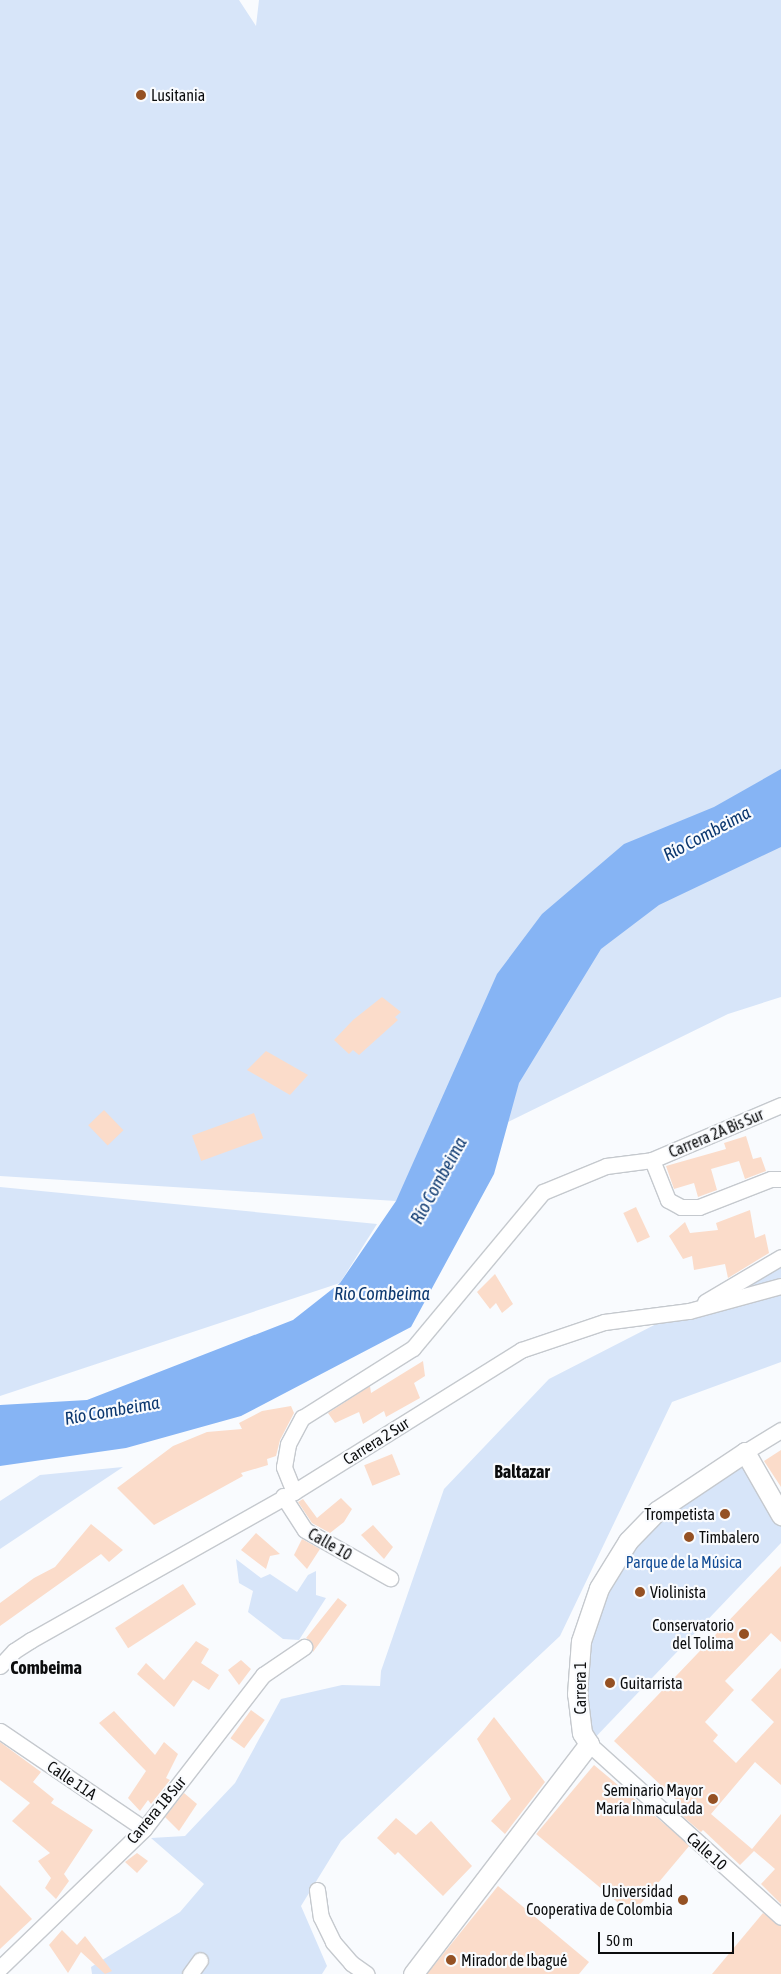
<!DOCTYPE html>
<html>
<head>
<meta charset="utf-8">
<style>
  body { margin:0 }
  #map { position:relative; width:781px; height:1974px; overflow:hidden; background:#f9fbfe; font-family:"Asap Condensed",sans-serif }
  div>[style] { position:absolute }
  .green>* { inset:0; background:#d7e5f9 }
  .water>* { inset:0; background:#86b4f4 }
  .building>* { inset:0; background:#fbdcca; transform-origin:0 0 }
  .roads { filter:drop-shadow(1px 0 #c5c9ce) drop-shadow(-1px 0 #c5c9ce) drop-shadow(0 1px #c5c9ce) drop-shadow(0 -1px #c5c9ce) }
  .minor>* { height:15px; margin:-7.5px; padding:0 7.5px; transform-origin:7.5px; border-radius:7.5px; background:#fff }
  .tertiary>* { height:19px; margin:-9.5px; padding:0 9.5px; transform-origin:9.5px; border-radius:9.5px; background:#fff }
  .dots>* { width:14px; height:14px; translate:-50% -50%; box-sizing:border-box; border:2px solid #f9fbfe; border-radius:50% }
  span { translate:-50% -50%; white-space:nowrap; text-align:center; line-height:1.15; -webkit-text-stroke:4.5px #f9fbfe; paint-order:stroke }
  .poi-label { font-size:16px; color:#0c0d0e }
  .left { translate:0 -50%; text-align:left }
  .right { translate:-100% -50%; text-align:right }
  .street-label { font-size:16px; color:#0c0d0e }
  .park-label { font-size:16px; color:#114c96 }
  .water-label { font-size:18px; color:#0b376f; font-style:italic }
  .neighbourhood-label { font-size:18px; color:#0c0d0e; font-weight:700 }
  .scale { position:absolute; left:598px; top:1932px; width:136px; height:22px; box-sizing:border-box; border:2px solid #0c0d0e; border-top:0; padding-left:6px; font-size:15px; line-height:18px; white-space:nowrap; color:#0c0d0e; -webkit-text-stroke:4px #f9fbfe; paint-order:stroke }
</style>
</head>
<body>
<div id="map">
  <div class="green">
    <div style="clip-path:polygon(0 0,239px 0,256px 26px,259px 0,781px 0,781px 997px,728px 1014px,508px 1122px,396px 1201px,0 1176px)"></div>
    <div style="clip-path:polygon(0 1187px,377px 1224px,340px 1283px,0 1396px)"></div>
    <div style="clip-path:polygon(781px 1260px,781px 1362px,672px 1402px,560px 1636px,341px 1841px,301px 1906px,327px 1966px,322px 1974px,92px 1974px,91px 1967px,180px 1912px,204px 1884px,151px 1838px,185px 1836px,235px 1783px,281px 1699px,342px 1685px,380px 1686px,381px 1671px,444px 1489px,549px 1379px)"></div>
    <div style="clip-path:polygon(745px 1452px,781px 1515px,781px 1543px,589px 1744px,581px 1641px,628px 1541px)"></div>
    <div style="clip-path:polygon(123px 1467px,0 1549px,0 1501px,40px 1475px)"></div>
    <div style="clip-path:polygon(236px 1559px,261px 1578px,270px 1574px,297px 1592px,308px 1575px,316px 1571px,316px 1595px,326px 1598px,299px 1640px,283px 1639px,248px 1612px,253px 1591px,239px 1583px)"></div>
  </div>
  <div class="water">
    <div style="clip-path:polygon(781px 769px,781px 847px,659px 905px,601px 949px,519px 1083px,494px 1174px,411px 1327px,241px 1416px,126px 1448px,0 1466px,0 1405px,87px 1400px,293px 1320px,340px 1283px,396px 1201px,497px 974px,542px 914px,624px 844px,714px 807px)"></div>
  </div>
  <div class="building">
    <div style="clip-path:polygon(382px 997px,401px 1012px,395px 1017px,398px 1020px,359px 1055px,353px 1050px,349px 1054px,334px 1040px,353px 1020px)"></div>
    <div style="clip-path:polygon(266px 1051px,308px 1075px,290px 1095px,247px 1070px)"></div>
    <div style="left:104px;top:1110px;width:28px;height:22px;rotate:46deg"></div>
    <div style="left:254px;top:1113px;width:27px;height:66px;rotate:70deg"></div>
    <div style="clip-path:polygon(746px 1136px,753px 1159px,761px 1157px,766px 1171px,745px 1179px,739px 1161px,711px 1169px,717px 1190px,698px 1197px,694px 1183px,674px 1189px,666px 1166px,726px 1149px,724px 1143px)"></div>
    <div style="left:636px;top:1207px;width:33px;height:14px;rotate:65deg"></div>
    <div style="clip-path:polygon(750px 1210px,755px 1238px,765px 1234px,769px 1253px,728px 1278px,725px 1264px,694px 1270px,692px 1256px,683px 1259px,669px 1236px,685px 1222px,690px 1233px,718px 1230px,716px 1223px)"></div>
    <div style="clip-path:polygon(495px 1274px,513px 1304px,502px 1313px,496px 1303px,490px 1309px,477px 1292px)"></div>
    <div style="clip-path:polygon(423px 1361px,425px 1376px,414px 1383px,420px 1398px,386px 1417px,384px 1411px,363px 1424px,359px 1412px,335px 1423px,328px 1413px,370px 1386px,371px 1393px)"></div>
    <div style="clip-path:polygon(291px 1406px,294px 1413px,280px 1440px,276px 1456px,267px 1459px,268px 1465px,241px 1473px,243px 1476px,154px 1525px,117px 1488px,173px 1446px,207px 1432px,242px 1429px,239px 1423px,262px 1411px)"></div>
    <div style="clip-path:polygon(781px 1450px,781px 1487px,764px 1461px)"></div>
    <div style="left:392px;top:1454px;width:22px;height:30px;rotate:68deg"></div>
    <div style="clip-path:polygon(341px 1498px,352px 1509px,344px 1522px,330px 1533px,312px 1523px,298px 1502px,303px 1499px,317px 1518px)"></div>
    <div style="clip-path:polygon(91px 1524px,123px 1550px,109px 1562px,101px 1554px,0 1626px,0 1603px,34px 1578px,55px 1567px)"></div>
    <div style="clip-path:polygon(373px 1525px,393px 1547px,384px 1559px,361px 1535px)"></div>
    <div style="clip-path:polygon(256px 1533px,280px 1554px,270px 1556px,266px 1569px,241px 1550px)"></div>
    <div style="clip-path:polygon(302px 1539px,320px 1549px,307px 1569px,294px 1555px)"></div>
    <div style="clip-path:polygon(781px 1566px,781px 1642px,771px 1633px,725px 1681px,734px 1690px,705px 1722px,718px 1735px,713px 1741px,736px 1763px,774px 1722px,751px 1700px,781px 1668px,781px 1785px,755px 1762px,711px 1814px,752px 1849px,781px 1814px,781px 1904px,761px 1884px,775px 1869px,754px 1851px,740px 1865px,703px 1830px,701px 1832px,680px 1814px,685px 1808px,614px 1741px)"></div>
    <div style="left:183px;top:1584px;width:24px;height:81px;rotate:57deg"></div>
    <div style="clip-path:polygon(338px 1598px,347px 1605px,313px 1652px,312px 1642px,306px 1638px)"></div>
    <div style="clip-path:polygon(196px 1641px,209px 1649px,201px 1663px,219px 1675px,209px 1690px,193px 1680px,174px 1707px,137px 1674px,146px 1663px,164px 1680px)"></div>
    <div style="clip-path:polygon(241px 1660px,251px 1669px,239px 1685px,228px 1670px)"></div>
    <div style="left:251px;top:1710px;width:17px;height:35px;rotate:36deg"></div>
    <div style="clip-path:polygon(114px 1711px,155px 1755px,164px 1742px,178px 1754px,166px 1778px,170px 1780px,151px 1804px,148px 1800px,140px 1811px,128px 1798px,146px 1771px,99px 1723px)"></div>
    <div style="clip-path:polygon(494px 1717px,545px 1782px,505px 1834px,491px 1821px,511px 1799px,477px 1739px)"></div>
    <div style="clip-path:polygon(0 1742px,41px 1772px,33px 1782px,54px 1799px,51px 1803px,93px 1830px,64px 1874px,69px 1881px,56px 1899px,45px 1888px,51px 1878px,38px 1861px,50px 1853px,12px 1821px,30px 1803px,0 1780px)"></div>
    <div style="left:594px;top:1765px;width:125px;height:90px;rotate:40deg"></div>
    <div style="clip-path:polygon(184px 1793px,197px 1804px,179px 1831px,165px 1817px)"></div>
    <div style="clip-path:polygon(396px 1818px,416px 1835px,431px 1821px,472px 1866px,443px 1896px,398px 1852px,395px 1855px,377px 1838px)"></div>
    <div style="clip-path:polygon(137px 1853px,148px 1861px,137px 1873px,125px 1862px)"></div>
    <div style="clip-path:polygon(0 1885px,32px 1919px,0 1949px)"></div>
    <div style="clip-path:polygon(498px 1886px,589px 1962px,579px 1974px,427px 1974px)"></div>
    <div style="clip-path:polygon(763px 1913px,781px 1926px,781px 1974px,712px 1974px)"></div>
    <div style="clip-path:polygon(62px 1930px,77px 1945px,85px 1936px,112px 1971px,105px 1974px,81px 1952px,68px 1973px,49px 1945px)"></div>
  </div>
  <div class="roads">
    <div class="minor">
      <div style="left:652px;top:1160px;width:43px;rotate:68.2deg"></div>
      <div style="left:668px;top:1200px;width:15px;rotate:28deg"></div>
      <div style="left:681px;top:1207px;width:18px"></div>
      <div style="left:699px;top:1207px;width:77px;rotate:-21.3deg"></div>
      <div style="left:771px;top:1179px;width:10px"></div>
      <div style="left:705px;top:1302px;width:88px;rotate:-30.6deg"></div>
      <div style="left:745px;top:1452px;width:42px;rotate:-31.4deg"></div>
      <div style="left:294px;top:1492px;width:27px;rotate:-112deg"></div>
      <div style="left:284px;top:1467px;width:23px;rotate:-80deg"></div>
      <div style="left:288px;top:1444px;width:30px;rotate:-62deg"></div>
      <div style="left:302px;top:1418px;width:131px;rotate:-32.2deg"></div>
      <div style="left:413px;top:1348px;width:203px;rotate:-50.2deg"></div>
      <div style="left:543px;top:1192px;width:68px;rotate:-22.4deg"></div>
      <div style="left:606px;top:1166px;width:46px;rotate:-7.4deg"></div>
      <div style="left:652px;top:1160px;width:140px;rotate:-23.1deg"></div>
      <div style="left:283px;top:1496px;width:40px;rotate:57.1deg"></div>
      <div style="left:305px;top:1530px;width:98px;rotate:29.5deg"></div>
      <div style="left:0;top:1666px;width:21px;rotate:-47deg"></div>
      <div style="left:14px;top:1651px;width:20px;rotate:-33deg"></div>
      <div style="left:31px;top:1640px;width:302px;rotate:-29.4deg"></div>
      <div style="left:294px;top:1492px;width:268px;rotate:-32deg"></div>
      <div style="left:521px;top:1350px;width:88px;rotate:-18.6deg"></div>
      <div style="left:604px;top:1322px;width:86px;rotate:-7.4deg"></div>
      <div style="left:689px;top:1311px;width:95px;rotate:-15.2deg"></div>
      <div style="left:0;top:1731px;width:174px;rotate:34.2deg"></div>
      <div style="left:589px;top:1744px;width:258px;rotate:42deg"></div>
      <div style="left:317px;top:1890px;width:27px;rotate:82deg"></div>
      <div style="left:321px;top:1917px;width:28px;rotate:64deg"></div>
      <div style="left:333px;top:1942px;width:28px;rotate:49deg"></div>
      <div style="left:351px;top:1963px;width:19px;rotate:35deg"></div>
      <div style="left:0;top:1968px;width:200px;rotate:-44deg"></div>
      <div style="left:144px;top:1829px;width:195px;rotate:-52.3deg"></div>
      <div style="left:263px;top:1675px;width:50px;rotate:-34.3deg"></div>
      <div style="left:190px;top:1974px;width:17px;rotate:-54deg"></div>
    </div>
    <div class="tertiary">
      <div style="left:413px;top:1974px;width:290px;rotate:-52.6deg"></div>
      <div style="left:589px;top:1744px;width:13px;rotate:-122deg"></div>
      <div style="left:582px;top:1733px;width:39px;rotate:-97deg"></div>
      <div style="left:577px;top:1694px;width:53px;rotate:-85.7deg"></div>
      <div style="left:581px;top:1641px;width:56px;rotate:-71.2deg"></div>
      <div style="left:599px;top:1588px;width:55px;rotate:-58.3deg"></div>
      <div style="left:628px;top:1541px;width:42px;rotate:-46deg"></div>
      <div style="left:657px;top:1511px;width:106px;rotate:-33.8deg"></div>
      <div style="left:745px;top:1452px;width:73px;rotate:60.3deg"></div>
    </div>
  </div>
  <div class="dots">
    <div style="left:141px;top:95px;background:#955123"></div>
    <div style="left:725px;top:1514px;background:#955123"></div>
    <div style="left:689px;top:1537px;background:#955123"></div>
    <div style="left:640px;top:1592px;background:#955123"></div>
    <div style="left:744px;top:1634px;background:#955123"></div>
    <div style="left:610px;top:1683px;background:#955123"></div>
    <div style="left:713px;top:1799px;background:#955123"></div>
    <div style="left:683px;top:1900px;background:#955123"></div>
    <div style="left:451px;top:1960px;background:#955123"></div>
  </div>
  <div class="poi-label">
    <span class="left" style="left:151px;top:95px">Lusitania</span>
    <span class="right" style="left:715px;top:1514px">Trompetista</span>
    <span class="left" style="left:699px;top:1537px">Timbalero</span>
    <span class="left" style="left:650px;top:1592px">Violinista</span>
    <span class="right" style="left:734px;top:1634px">Conservatorio<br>del Tolima</span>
    <span class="left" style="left:620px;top:1683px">Guitarrista</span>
    <span class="right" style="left:703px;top:1799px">Seminario Mayor<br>María Inmaculada</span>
    <span class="right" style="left:673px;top:1900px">Universidad<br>Cooperativa de Colombia</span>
    <span class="left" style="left:461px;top:1960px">Mirador de Ibagué</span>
  </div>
  <div class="street-label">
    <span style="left:716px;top:1133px;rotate:-23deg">Carrera 2A Bis Sur</span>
    <span style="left:376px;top:1441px;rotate:-32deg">Carrera 2 Sur</span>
    <span style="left:330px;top:1544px;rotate:30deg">Calle 10</span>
    <span style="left:580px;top:1688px;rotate:-90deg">Carrera 1</span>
    <span style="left:72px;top:1780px;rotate:34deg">Calle 11A</span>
    <span style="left:156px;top:1810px;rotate:-50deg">Carrera 1B Sur</span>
    <span style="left:707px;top:1851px;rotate:42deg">Calle 10</span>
  </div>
  <div class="park-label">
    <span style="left:684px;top:1562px">Parque de la Música</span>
  </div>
  <div class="water-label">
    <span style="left:707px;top:834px;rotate:-28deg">Río Combeima</span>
    <span style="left:439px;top:1181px;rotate:-61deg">Río Combeima</span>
    <span style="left:382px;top:1294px">Rio Combeima</span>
    <span style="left:112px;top:1411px;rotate:-10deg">Río Combeima</span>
  </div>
  <div class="neighbourhood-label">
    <span style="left:522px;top:1472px">Baltazar</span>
    <span style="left:46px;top:1668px">Combeima</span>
  </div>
  <div class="scale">50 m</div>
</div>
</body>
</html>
